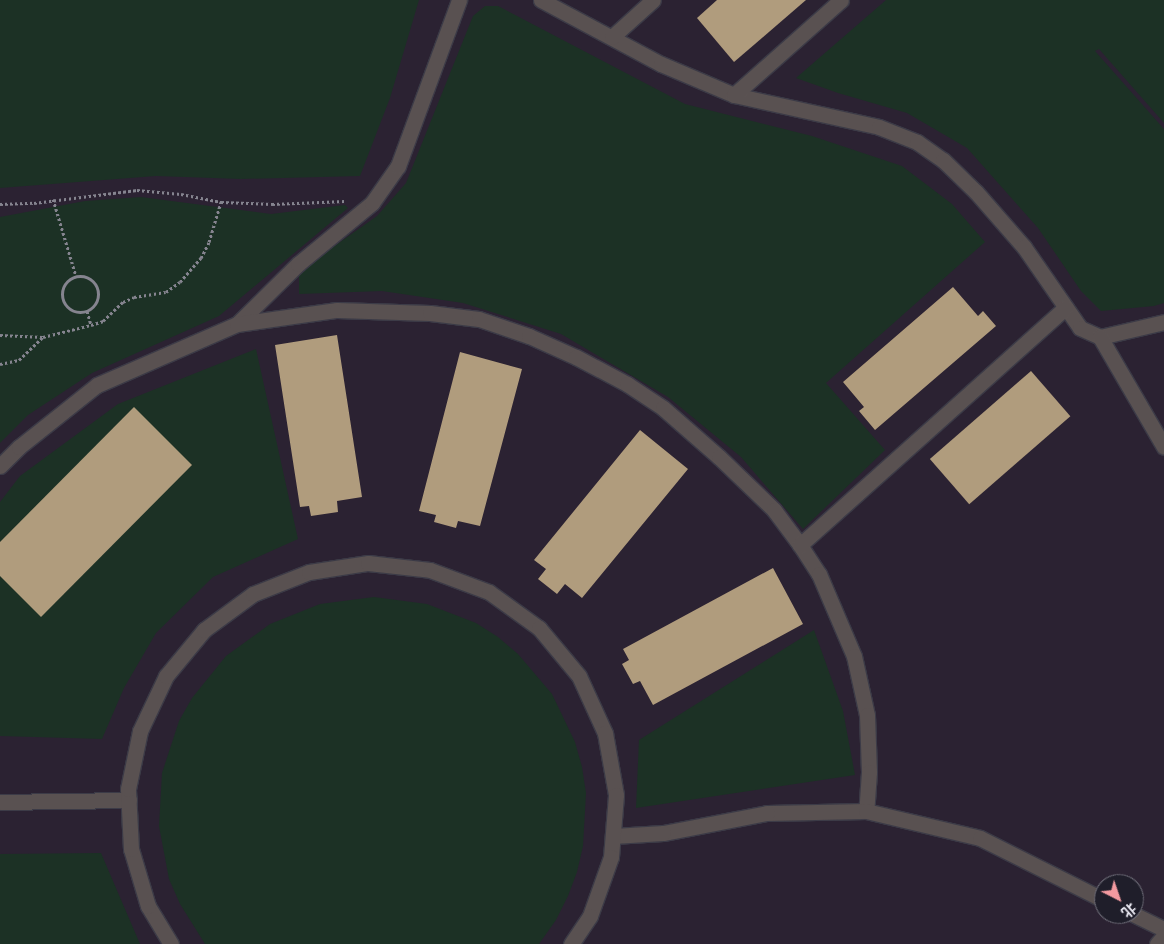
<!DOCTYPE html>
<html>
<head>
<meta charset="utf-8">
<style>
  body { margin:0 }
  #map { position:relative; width:1164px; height:944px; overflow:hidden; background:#1f1e2a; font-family:"Fira Sans","Noto Sans SC",sans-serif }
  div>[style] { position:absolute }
  .education>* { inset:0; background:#2b2232 }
  .green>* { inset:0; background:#1c3125 }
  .building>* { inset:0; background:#b09c7d; transform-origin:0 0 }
  .path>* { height:3px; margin-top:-1.5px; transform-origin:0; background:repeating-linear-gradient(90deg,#85848f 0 2.5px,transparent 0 5px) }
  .path>.ring { margin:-1.5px; padding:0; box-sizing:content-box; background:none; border:3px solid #85848f; border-radius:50% }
  .roads { filter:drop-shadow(1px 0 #3c3b47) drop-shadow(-1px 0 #3c3b47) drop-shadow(0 1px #3c3b47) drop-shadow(0 -1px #3c3b47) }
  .minor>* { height:15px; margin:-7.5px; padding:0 7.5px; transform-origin:7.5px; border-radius:7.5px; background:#595151 }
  span { translate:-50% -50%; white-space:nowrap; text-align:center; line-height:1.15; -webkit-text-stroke:5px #1f1e2a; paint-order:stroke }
  .north { position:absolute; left:1094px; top:874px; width:50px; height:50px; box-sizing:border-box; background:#1f1e2a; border:1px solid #72717c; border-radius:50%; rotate:139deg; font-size:14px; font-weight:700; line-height:20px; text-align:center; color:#eeedf6 }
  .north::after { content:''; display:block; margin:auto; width:18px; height:22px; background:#f49aa0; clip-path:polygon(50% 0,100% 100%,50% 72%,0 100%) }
</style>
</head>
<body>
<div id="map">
  <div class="education">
    <div style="clip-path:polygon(evenodd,0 0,1164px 0,1164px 944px,0 944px,0 0,1104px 884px,1134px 884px,1134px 914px,1104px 914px,1104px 884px)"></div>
  </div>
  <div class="green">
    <div style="clip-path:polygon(0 0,419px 0,390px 98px,360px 176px,241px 179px,156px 176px,0 188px)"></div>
    <div style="clip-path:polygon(886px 0,1164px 0,1164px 123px,1099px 49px,1095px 51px,1164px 129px,1164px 303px,1154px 306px,1101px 311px,1081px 291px,1038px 228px,967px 148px,907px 113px,838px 93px,796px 78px)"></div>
    <div style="clip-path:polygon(485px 6px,498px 6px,685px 104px,812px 136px,902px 166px,952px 204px,985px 242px,826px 383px,885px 450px,803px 529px,741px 457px,668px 397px,561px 334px,463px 303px,382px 291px,299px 294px,299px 271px,377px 216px,406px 183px,473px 16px)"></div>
    <div style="clip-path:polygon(141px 197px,271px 214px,345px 205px,348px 208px,219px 316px,92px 373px,28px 415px,0 443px,0 217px,85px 201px)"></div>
    <div style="clip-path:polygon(256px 349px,298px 539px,213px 577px,156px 633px,124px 688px,102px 739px,0 736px,0 502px,20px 476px,118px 404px)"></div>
    <div style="clip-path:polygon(374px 597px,427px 604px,476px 623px,498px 637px,518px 654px,552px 694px,575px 742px,582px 767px,586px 793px,583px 846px,577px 872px,568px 896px,556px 920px,539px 944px,205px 944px,180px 904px,169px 879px,159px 826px,162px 773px,179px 721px,192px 698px,226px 656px,270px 624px,320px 604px)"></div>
    <div style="clip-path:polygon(814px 630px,843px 711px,855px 775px,636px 808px,639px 740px)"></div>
    <div style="clip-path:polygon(101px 853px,140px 944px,0 944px,0 854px)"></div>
  </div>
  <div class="building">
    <div style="clip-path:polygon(717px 0,806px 0,734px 62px,697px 18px)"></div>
    <div style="clip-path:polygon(953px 287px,978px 316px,983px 311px,996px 326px,875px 430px,859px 411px,864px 407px,843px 382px)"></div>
    <div style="clip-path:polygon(337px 335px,362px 497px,337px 501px,338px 512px,311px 516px,309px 506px,300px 507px,275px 345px)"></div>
    <div style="clip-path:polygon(460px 352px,522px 369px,480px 526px,458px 521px,456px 528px,434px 522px,436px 515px,419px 511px)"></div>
    <div style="left:1031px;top:371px;width:60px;height:134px;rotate:49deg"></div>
    <div style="clip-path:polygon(134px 407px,192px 465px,41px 617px,0 576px,0 542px)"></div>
    <div style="clip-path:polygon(640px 430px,688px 469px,582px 598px,565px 584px,557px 594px,538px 579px,546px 569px,534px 560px)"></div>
    <div style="clip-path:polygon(773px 568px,803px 624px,653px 705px,640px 681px,633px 684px,622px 664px,629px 660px,623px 649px)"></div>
  </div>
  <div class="path">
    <div style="left:53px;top:199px;width:80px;rotate:73.4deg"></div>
    <div style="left:0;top:204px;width:34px;rotate:-2deg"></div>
    <div style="left:34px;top:203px;width:104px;rotate:-7.2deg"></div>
    <div style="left:137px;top:190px;width:44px;rotate:5.2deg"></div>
    <div style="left:181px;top:194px;width:41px;rotate:11.3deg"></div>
    <div style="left:221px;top:202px;width:51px;rotate:2.2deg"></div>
    <div style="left:272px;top:204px;width:73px;rotate:-2.4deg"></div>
    <div class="ring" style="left:62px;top:276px;width:33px;height:33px"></div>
    <div style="left:87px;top:311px;width:15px;rotate:74deg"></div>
    <div style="left:0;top:335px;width:43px;rotate:2.7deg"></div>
    <div style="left:43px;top:337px;width:49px;rotate:-14deg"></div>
    <div style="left:91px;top:325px;width:13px;rotate:-18deg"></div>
    <div style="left:103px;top:321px;width:28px;rotate:-44deg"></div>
    <div style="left:123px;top:302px;width:12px;rotate:-24deg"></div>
    <div style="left:134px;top:297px;width:32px;rotate:-9deg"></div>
    <div style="left:166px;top:292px;width:17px;rotate:-36deg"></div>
    <div style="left:180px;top:282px;width:32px;rotate:-49deg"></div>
    <div style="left:201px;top:258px;width:18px;rotate:-63deg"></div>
    <div style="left:209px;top:242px;width:42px;rotate:-73.3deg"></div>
    <div style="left:0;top:364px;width:19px;rotate:-12deg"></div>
    <div style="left:19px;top:360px;width:33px;rotate:-44deg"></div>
  </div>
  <div class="roads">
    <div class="minor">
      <div style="left:541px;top:0;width:136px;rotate:28.1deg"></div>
      <div style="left:661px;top:64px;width:79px;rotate:23deg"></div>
      <div style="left:734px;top:95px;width:148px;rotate:12.4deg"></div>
      <div style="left:879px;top:127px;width:41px;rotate:21.5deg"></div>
      <div style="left:917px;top:142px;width:32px;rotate:35deg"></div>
      <div style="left:943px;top:160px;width:46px;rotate:44.1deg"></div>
      <div style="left:976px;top:192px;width:73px;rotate:48.9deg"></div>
      <div style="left:1024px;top:247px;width:98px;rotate:55.3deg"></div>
      <div style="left:1080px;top:328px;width:22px;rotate:24deg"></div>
      <div style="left:1100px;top:337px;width:66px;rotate:-13.2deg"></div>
      <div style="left:612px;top:37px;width:55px;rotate:-42.1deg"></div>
      <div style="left:734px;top:95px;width:143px;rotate:-41.6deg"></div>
      <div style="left:237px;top:324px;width:86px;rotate:-44.5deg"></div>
      <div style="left:298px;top:264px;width:96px;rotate:-39.5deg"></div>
      <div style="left:372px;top:203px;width:45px;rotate:-54.9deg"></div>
      <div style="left:398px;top:166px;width:177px;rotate:-69.8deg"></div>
      <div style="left:1100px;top:337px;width:127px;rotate:59.8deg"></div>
      <div style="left:0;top:466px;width:27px;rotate:-45deg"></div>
      <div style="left:19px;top:447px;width:100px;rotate:-38.5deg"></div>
      <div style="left:97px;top:385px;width:153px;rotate:-23.5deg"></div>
      <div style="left:237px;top:324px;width:101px;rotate:-8deg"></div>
      <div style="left:337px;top:310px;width:93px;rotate:1.8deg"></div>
      <div style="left:430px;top:313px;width:49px;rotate:7deg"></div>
      <div style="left:479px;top:319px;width:53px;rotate:18.8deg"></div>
      <div style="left:529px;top:336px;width:51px;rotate:24.1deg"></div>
      <div style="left:576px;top:357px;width:58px;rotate:27.9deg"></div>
      <div style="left:627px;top:384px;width:43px;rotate:33.7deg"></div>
      <div style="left:663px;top:408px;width:74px;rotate:41.2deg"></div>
      <div style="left:719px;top:457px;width:76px;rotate:43.9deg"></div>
      <div style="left:774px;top:510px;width:44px;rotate:53.4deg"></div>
      <div style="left:800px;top:545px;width:35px;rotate:57deg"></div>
      <div style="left:819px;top:574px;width:89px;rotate:66.9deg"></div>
      <div style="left:854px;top:656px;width:60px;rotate:77.6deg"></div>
      <div style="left:867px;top:715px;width:57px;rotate:88deg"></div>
      <div style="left:869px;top:772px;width:39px;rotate:94deg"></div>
      <div style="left:866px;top:811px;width:99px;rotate:178.8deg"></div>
      <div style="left:767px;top:813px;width:106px;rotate:169.1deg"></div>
      <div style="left:663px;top:833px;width:50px;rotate:176.6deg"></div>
      <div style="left:800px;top:545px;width:356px;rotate:-41.8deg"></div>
      <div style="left:0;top:802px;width:129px;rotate:-0.9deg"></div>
      <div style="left:866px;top:811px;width:117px;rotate:13.3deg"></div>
      <div style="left:980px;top:838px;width:139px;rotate:26.6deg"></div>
      <div style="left:1133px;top:914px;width:34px;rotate:26deg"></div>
      <div style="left:171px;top:944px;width:44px;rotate:-121.2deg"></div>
      <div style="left:148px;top:906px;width:59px;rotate:-106.6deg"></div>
      <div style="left:131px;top:849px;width:60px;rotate:-92.9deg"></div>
      <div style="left:128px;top:789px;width:59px;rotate:-78.3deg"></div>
      <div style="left:140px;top:731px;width:61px;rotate:-64.7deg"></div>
      <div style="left:166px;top:676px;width:60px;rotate:-50.4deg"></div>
      <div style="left:204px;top:630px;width:61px;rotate:-36.3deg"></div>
      <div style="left:253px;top:594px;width:60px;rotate:-21.4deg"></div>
      <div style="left:309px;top:572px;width:60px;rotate:-8.7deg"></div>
      <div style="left:368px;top:563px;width:62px;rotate:6.4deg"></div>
      <div style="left:430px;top:570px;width:63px;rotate:20.4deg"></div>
      <div style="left:489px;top:592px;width:62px;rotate:35.8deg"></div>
      <div style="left:539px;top:628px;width:62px;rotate:50.2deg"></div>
      <div style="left:579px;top:676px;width:63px;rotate:65.5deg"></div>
      <div style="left:605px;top:733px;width:63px;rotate:79.9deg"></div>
      <div style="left:616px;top:795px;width:62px;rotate:94.6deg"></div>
      <div style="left:611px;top:857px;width:63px;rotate:109.6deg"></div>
      <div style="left:590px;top:916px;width:34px;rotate:124deg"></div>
      <div style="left:1157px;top:944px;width:11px;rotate:-49deg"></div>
    </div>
  </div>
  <div class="north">北</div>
</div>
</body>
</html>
